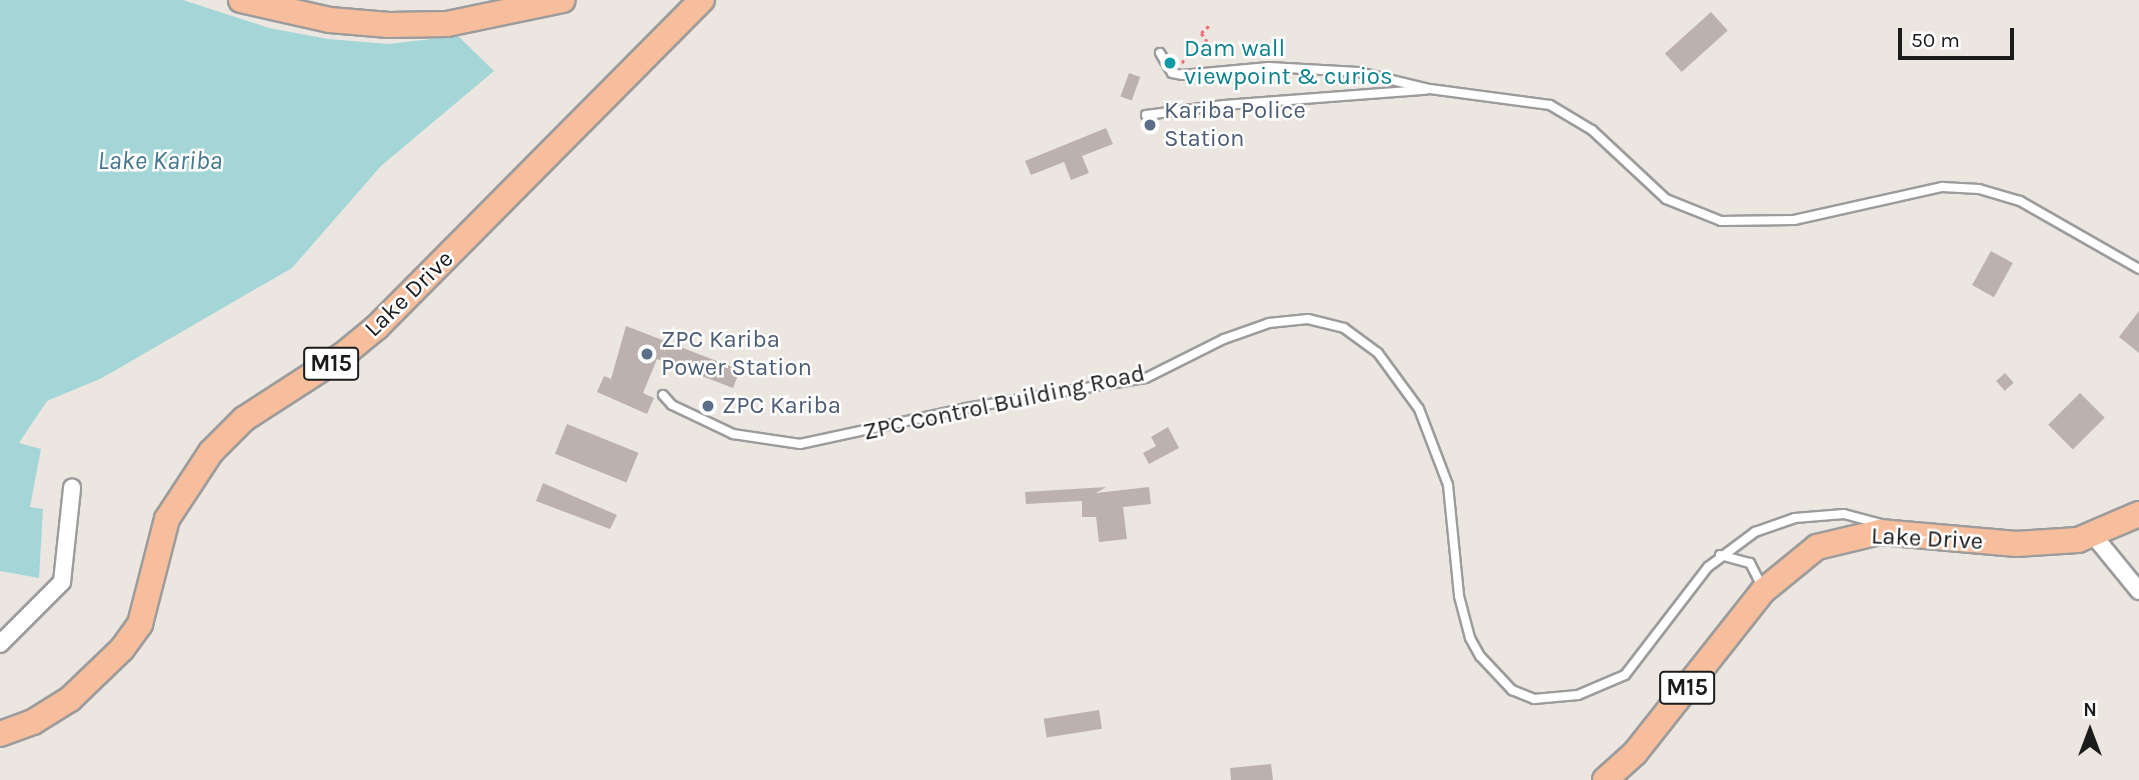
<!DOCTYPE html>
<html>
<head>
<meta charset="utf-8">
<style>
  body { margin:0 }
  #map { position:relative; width:2139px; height:780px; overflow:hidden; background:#ece6e1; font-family:Karla,sans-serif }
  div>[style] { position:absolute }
  .water>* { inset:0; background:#a4d6d8 }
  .building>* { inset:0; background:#bcb1ae; transform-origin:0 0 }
  .path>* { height:2.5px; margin-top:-1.25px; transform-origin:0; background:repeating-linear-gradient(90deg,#f16e7a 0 3.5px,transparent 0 7px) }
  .roads { filter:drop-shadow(2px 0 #9c9c9c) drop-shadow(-2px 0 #9c9c9c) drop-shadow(0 2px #9c9c9c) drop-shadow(0 -2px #9c9c9c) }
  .lane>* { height:8px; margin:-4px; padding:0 4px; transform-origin:4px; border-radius:4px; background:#fff }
  .street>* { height:16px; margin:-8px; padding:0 8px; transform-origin:8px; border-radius:8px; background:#fff }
  .primary>* { height:24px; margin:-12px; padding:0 12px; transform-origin:12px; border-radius:12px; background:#f6be9d }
  .dots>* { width:19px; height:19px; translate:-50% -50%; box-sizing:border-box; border:4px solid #fff; border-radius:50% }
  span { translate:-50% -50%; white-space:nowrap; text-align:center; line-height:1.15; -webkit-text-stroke:5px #fff; paint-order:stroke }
  .shield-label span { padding:2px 5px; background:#fff; border:2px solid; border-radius:5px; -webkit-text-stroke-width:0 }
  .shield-label { font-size:23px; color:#1b1b1b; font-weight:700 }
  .culture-label { font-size:24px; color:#0d838f }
  .left { translate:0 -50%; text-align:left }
  .service-label { font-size:24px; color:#4e5e75 }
  .street-label { font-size:24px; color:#1b1b1b }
  .water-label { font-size:26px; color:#45788e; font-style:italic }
  .north { position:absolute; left:2055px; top:696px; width:70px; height:70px; -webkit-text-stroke:5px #fff; paint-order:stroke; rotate:0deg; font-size:19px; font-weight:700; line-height:28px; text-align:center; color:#1b1b1b }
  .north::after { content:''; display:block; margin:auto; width:24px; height:32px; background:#1b1b1b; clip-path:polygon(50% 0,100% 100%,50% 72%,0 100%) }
  .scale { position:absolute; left:1898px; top:28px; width:116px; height:32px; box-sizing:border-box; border:4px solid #1b1b1b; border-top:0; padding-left:9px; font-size:21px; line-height:24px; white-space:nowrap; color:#1b1b1b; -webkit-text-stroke:5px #fff; paint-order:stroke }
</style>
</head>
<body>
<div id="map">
  <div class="water">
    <div style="clip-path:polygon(0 0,183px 0,269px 28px,328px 39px,388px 44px,458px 36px,494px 71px,381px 166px,292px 268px,102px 378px,47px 401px,19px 443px,41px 449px,30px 507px,43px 509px,39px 578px,0 571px)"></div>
  </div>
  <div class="building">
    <div style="left:1711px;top:12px;width:25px;height:62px;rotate:48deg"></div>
    <div style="left:1129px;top:73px;width:12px;height:25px;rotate:20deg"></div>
    <div style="clip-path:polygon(1106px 128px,1113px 144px,1082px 156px,1089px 173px,1071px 180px,1064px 162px,1031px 175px,1025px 161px)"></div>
    <div style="left:1991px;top:251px;width:25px;height:39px;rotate:29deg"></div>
    <div style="clip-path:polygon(2139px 311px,2139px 353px,2119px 337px)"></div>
    <div style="clip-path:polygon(626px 326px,740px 370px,733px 388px,657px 359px,643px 393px,654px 398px,647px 414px,597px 392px,604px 376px,611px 379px)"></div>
    <div style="left:2005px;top:373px;width:13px;height:12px;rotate:48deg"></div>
    <div style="left:2080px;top:393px;width:35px;height:45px;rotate:45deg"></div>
    <div style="left:567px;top:424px;width:77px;height:32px;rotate:22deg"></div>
    <div style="clip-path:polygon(1168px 427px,1179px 448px,1149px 464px,1143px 453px,1156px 446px,1151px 437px)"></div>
    <div style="clip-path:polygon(543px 483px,617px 515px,610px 529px,536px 501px)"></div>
    <div style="clip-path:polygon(1106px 487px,1096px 493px,1149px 487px,1151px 504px,1123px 507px,1127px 539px,1099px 542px,1096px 517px,1082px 517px,1082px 501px,1026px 504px,1025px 492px)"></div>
    <div style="left:1099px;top:710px;width:19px;height:56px;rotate:81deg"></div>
    <div style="clip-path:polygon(1271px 764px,1273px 780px,1231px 780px,1230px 768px)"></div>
  </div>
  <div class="path">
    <div style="left:1182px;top:63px;width:7px;rotate:-63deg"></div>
    <div style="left:1185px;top:57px;width:28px;rotate:-19deg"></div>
    <div style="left:1211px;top:48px;width:18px;rotate:-124deg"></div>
    <div style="left:1201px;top:33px;width:13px;rotate:-42deg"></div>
  </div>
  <div class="roads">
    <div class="lane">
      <div style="left:1160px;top:53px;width:23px;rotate:59deg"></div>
      <div style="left:1172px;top:73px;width:10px;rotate:11deg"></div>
      <div style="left:1182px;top:75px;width:87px;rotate:-5.3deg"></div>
      <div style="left:1269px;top:67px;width:89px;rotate:3.2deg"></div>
      <div style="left:1358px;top:72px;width:74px;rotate:13.3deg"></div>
      <div style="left:1430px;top:89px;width:121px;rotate:7.6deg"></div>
      <div style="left:1550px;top:105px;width:49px;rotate:30.8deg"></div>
      <div style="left:1592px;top:130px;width:101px;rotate:43deg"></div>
      <div style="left:1666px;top:199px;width:59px;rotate:21.8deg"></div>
      <div style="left:1721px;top:221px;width:73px;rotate:-0.8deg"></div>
      <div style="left:1794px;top:220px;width:152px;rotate:-12.6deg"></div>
      <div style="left:1942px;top:187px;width:37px;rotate:3deg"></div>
      <div style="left:1979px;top:189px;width:43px;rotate:16.3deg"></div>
      <div style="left:2020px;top:201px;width:137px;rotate:29.7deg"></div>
      <div style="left:1146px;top:115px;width:79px;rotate:-7.3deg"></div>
      <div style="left:1224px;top:105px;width:202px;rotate:-4.3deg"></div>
      <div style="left:663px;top:395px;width:13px;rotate:48deg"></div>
      <div style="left:672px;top:405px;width:68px;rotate:25.4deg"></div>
      <div style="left:733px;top:434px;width:68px;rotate:8.5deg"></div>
      <div style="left:800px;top:444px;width:170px;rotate:-12.2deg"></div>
      <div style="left:966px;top:408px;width:182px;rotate:-9.5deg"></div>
      <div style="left:1146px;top:378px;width:87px;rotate:-26.6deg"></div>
      <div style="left:1224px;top:339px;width:48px;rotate:-19.6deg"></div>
      <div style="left:1269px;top:323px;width:39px;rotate:-6deg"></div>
      <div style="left:1308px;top:319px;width:37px;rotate:14deg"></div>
      <div style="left:1344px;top:328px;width:42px;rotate:36.3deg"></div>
      <div style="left:1378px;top:353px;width:69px;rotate:53.8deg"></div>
      <div style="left:1419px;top:409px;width:81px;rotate:69.1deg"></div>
      <div style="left:1448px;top:485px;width:112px;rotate:84.3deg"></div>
      <div style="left:1459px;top:596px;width:43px;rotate:75.3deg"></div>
      <div style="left:1470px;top:638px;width:21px;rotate:61deg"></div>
      <div style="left:1480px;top:656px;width:47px;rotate:46.7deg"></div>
      <div style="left:1512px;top:690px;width:24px;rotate:22deg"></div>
      <div style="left:1534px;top:699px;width:44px;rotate:-5.2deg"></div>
      <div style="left:1578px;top:695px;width:51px;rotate:-23.1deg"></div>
      <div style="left:1625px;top:675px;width:136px;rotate:-52.5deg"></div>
      <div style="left:1708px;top:567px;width:59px;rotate:-36.7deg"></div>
      <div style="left:1755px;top:532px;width:42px;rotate:-19.3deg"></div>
      <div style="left:1795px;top:518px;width:49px;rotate:-4.7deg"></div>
      <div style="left:1844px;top:514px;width:39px;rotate:15deg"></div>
      <div style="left:1720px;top:555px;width:31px;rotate:15deg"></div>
      <div style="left:1750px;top:563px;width:28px;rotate:63deg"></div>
    </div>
    <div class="street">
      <div style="left:2094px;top:536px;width:71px;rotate:50.7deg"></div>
      <div style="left:0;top:644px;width:88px;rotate:-45deg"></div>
      <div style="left:62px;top:582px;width:95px;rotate:-83.9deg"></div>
    </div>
    <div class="primary">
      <div style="left:241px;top:0;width:91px;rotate:12.7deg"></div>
      <div style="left:330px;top:20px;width:59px;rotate:4.8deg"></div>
      <div style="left:389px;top:25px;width:58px;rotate:-1deg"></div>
      <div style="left:447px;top:24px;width:118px;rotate:-11.7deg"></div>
      <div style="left:0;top:734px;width:35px;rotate:-20deg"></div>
      <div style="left:33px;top:722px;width:44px;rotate:-31.9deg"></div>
      <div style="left:70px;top:699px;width:72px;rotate:-43.9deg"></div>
      <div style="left:122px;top:649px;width:31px;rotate:-54deg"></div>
      <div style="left:140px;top:624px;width:108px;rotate:-75.6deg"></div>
      <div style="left:167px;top:519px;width:80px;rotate:-56.7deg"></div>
      <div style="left:211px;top:452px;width:47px;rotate:-45deg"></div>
      <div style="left:244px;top:419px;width:118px;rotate:-32.9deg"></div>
      <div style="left:343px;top:355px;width:44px;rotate:-39.5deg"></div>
      <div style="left:377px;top:327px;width:461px;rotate:-45.2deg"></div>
      <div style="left:1605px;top:780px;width:40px;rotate:-42deg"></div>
      <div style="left:1635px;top:753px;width:206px;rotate:-51.7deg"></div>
      <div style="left:1763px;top:591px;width:70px;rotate:-39.2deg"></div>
      <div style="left:1817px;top:547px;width:65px;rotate:-13.4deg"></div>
      <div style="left:1880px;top:532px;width:137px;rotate:5deg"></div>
      <div style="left:2016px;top:544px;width:62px;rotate:-3.7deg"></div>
      <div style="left:2078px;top:540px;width:66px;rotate:-23.1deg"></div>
    </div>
  </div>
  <div class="dots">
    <div style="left:1170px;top:63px;background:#0f9aa8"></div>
    <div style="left:1150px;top:125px;background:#5c6f8a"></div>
    <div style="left:647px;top:354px;background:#5c6f8a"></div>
    <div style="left:708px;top:406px;background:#5c6f8a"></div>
  </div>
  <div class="shield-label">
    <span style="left:331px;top:364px">M15</span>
    <span style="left:1687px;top:688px">M15</span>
  </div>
  <div class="culture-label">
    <span class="left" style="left:1184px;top:63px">Dam wall<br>viewpoint &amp; curios</span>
  </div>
  <div class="service-label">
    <span class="left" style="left:1164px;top:125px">Kariba Police<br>Station</span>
    <span class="left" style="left:661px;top:354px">ZPC Kariba<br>Power Station</span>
    <span class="left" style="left:722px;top:406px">ZPC Kariba</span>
  </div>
  <div class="street-label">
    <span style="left:409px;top:294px;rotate:-44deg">Lake Drive</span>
    <span style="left:1004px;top:403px;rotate:-12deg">ZPC Control Building Road</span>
    <span style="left:1927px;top:539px;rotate:3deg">Lake Drive</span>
  </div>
  <div class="water-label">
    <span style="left:160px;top:161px">Lake Kariba</span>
  </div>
  <div class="north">N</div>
  <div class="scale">50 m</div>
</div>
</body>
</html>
